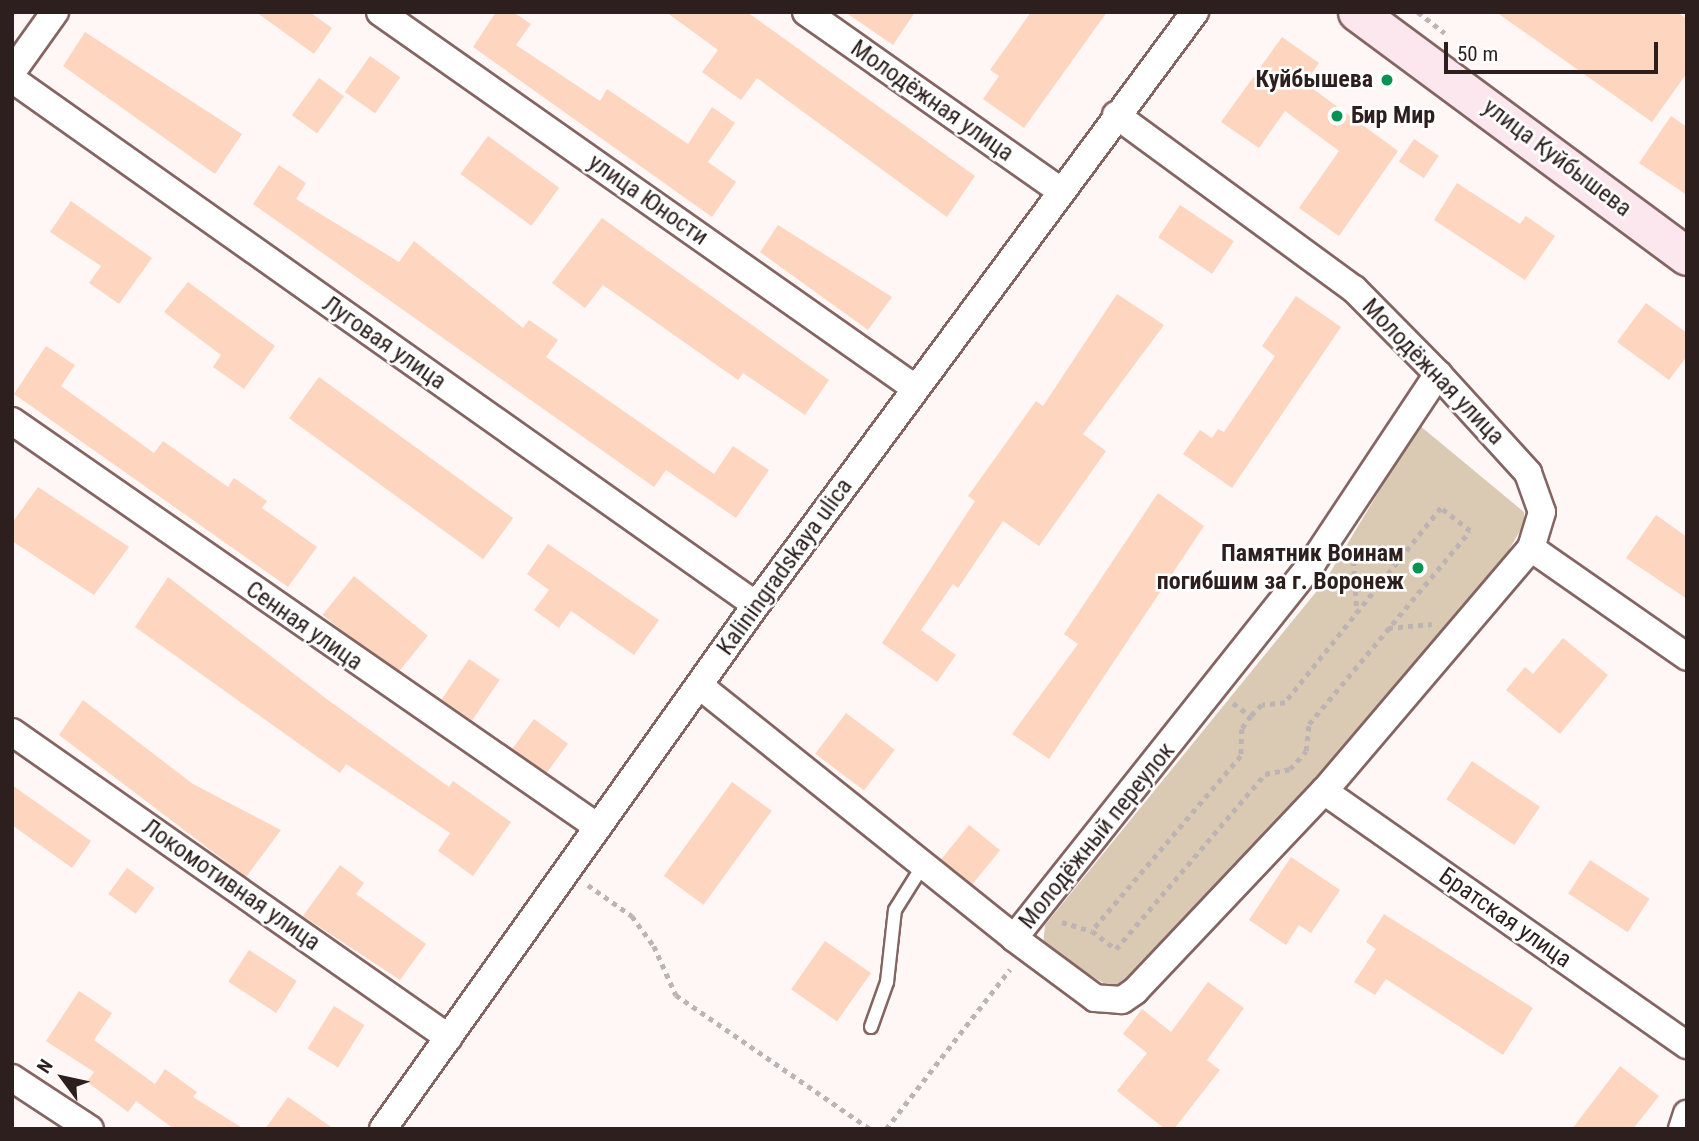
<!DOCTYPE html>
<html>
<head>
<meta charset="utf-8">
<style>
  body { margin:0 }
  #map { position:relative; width:1699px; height:1141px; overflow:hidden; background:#fff7f6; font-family:"Roboto Condensed",sans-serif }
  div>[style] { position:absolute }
  .green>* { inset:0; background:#dacab4 }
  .building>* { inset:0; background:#fed5bf; transform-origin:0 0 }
  .path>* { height:4.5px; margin-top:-2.25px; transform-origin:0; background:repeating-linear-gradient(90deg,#bdb3b2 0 5px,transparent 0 10px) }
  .roads { filter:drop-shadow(2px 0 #846562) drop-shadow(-2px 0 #846562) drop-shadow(0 2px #846562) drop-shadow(0 -2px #846562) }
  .service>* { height:12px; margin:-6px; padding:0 6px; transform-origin:6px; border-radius:6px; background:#fff }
  .minor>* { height:26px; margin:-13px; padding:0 13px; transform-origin:13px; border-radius:13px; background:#fff }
  .secondary>* { height:37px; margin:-18.5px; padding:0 18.5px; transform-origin:18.5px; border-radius:18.5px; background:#fde7ee }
  .dots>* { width:19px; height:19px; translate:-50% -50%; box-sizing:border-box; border:4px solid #fff; border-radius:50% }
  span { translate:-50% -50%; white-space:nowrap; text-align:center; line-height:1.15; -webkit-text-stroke:5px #fff; paint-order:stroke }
  .poi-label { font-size:24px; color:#2c1f1d; font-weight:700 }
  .right { translate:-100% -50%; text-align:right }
  .left { translate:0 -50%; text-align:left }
  .street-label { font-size:24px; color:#2c1f1d }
  .frame { position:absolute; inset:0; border:14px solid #2c1f1d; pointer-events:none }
  .north { position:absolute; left:28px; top:1043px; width:70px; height:70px; -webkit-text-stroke:5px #fff; paint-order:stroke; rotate:303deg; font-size:19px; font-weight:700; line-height:28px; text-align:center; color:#2c1f1d }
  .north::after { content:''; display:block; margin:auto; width:24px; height:32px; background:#2c1f1d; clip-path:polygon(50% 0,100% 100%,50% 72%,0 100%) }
  .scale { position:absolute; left:1444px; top:42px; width:214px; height:32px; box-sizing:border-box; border:4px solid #2c1f1d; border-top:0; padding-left:9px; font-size:21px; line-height:24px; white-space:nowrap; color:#2c1f1d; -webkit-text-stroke:5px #fff; paint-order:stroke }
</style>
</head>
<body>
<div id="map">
  <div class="green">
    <div style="clip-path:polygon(1419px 425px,1524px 512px,1524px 524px,1484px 593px,1347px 756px,1309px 788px,1125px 988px,1113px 989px,1043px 946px,1045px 925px,1325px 581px)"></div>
  </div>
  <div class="building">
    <div style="clip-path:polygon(256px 12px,310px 12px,332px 28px,314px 54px)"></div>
    <div style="clip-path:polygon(496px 12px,513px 12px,531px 24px,516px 45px,600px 101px,607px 89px,688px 144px,712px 107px,735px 123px,708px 162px,736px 182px,712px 217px,473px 47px)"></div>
    <div style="clip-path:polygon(666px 12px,747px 12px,975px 176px,947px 217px,757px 78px,741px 100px,702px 72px,718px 50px)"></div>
    <div style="clip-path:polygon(845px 12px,915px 12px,893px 45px)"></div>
    <div style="clip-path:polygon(1031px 12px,1107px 12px,1024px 128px,983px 99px,999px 76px,990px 70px)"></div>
    <div style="clip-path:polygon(1496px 12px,1677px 12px,1687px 19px,1687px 73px,1652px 122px)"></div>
    <div style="clip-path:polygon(85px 32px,242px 134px,215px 174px,63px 66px)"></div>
    <div style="clip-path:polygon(1282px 37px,1319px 63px,1305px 83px,1398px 151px,1339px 236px,1299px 208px,1339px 151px,1285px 111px,1259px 148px,1221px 122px)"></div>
    <div style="left:370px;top:56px;width:37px;height:44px;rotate:35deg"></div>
    <div style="left:319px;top:78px;width:31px;height:46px;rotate:36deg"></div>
    <div style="clip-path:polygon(1671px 116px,1687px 127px,1687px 195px,1639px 163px)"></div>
    <div style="left:488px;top:136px;width:88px;height:47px;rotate:36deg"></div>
    <div style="left:1414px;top:139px;width:30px;height:27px;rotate:34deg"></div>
    <div style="clip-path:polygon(279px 165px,306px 183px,296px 199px,399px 262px,414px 241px,523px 328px,529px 320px,558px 340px,546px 357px,714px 474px,733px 446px,769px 470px,736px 518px,666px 470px,654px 487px,253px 204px)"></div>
    <div style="clip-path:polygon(1457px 183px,1520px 224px,1526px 216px,1555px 236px,1525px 280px,1434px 220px)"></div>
    <div style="clip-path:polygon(71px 201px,152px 258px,119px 304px,89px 283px,101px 266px,50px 232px)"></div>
    <div style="left:1180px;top:205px;width:65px;height:39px;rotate:34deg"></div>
    <div style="clip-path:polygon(602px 218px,829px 380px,805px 415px,743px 373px,738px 380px,603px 285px,585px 308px,552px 283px)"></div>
    <div style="clip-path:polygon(778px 225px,892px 297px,868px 330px,760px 252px)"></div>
    <div style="clip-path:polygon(188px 282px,275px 346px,244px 389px,213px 367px,221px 355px,164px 312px)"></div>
    <div style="clip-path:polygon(1117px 294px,1164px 325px,1083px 434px,1106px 451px,1039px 546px,1003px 521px,958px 588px,953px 584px,921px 630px,956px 655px,937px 682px,882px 643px,975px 501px,968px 496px,1036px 401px,1043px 406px)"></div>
    <div style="clip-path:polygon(1296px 296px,1341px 327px,1232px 488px,1183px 454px,1200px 430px,1212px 438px,1218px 429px,1224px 432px,1275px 356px,1262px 346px)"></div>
    <div style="clip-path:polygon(1646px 303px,1687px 333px,1687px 356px,1669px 380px,1617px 342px)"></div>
    <div style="clip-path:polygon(46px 346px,75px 365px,61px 386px,154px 453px,163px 441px,228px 487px,234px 478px,267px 501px,262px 508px,317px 547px,288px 587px,14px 394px)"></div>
    <div style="left:319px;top:377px;width:240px;height:51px;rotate:36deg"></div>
    <div style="clip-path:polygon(38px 487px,129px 547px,94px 595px,12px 541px,12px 523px)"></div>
    <div style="clip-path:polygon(1158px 493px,1204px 526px,1049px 759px,1012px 734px,1078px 644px,1064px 634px)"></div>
    <div style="clip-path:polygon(1656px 515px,1687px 537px,1687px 599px,1626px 558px)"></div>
    <div style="clip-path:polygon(548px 544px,659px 620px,634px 655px,571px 611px,559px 628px,534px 610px,549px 590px,527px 574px)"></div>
    <div style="left:354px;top:576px;width:95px;height:50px;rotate:39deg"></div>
    <div style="clip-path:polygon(168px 577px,328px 700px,449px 787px,453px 781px,511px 822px,473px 876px,438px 851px,450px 833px,346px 764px,340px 773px,135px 627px)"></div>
    <div style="clip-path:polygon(1563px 638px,1608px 675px,1560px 734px,1506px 690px,1525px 667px,1533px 674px)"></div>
    <div style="left:469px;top:659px;width:37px;height:49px;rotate:34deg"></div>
    <div style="clip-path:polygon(83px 700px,193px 784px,281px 830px,246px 877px,59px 735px)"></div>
    <div style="left:846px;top:713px;width:61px;height:51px;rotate:37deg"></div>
    <div style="left:534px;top:719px;width:42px;height:37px;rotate:36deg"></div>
    <div style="left:1472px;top:761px;width:82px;height:46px;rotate:34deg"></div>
    <div style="left:732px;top:782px;width:49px;height:116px;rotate:36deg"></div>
    <div style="clip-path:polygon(12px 785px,91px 841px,72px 868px,12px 825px)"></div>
    <div style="left:969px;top:825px;width:40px;height:44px;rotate:39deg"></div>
    <div style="clip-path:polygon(1291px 857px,1340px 890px,1311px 933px,1299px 925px,1286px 945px,1249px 920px)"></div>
    <div style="left:1590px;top:860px;width:71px;height:40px;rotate:33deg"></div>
    <div style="clip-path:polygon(340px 865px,364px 883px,356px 894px,426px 944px,400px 980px,303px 916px)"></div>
    <div style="left:127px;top:868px;width:34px;height:32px;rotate:36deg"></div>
    <div style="clip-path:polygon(1384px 914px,1533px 1008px,1503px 1055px,1386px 979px,1375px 995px,1354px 982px,1376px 949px,1366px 942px)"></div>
    <div style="left:825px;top:941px;width:56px;height:59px;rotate:35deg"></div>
    <div style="left:249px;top:950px;width:57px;height:38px;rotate:33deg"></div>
    <div style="clip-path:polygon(1208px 982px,1244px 1008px,1207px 1060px,1220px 1070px,1174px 1129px,1165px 1129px,1117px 1091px,1147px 1053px,1123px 1034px,1142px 1009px,1171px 1032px)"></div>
    <div style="clip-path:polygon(79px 991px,112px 1013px,94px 1040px,155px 1084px,165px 1069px,197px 1092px,193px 1097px,244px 1129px,174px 1129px,136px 1101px,128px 1112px,87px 1082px,94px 1072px,46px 1041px)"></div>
    <div style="left:334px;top:1006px;width:36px;height:50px;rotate:32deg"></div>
    <div style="clip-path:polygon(1620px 1066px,1659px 1096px,1633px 1129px,1572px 1129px)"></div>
    <div style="clip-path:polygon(288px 1097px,334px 1129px,265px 1129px)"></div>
  </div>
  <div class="path">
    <div style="left:1418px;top:12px;width:34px;rotate:38deg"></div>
    <div style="left:1353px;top:551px;width:61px;rotate:86.2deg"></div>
    <div style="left:1388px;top:628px;width:44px;rotate:-5.2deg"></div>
    <div style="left:1233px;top:703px;width:22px;rotate:36deg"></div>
    <div style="left:588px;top:885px;width:54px;rotate:35.2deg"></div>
    <div style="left:632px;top:916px;width:37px;rotate:54deg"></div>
    <div style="left:654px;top:946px;width:54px;rotate:65.8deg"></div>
    <div style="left:676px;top:995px;width:236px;rotate:34.6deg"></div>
    <div style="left:1062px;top:922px;width:31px;rotate:17deg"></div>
    <div style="left:1092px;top:931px;width:30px;rotate:37deg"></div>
    <div style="left:1116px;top:949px;width:230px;rotate:-49.6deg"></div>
    <div style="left:1265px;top:774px;width:25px;rotate:-11deg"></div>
    <div style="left:1290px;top:769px;width:24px;rotate:-48deg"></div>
    <div style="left:1306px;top:751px;width:27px;rotate:-84deg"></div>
    <div style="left:1309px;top:724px;width:251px;rotate:-50.2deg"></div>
    <div style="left:1470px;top:531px;width:37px;rotate:-142deg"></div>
    <div style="left:1441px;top:508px;width:250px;rotate:128.7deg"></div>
    <div style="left:1285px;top:703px;width:23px;rotate:175deg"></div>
    <div style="left:1262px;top:705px;width:16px;rotate:135deg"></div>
    <div style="left:1251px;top:716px;width:16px;rotate:125deg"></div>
    <div style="left:1242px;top:729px;width:27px;rotate:92deg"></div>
    <div style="left:1241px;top:756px;width:230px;rotate:130.4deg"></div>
    <div style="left:886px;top:1129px;width:202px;rotate:-52.2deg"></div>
  </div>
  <div class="roads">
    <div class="service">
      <div style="left:871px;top:1027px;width:48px;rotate:-70.4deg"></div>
      <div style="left:887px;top:982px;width:72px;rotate:-83.7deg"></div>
      <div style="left:895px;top:910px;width:51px;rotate:-57.9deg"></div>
    </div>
    <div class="minor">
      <div style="left:380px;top:12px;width:654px;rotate:35.1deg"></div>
      <div style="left:806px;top:12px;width:309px;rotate:35.1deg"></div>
      <div style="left:12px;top:72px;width:74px;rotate:-54.4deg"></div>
      <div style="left:12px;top:79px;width:911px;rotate:35.26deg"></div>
      <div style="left:1116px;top:115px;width:295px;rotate:36.2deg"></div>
      <div style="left:1354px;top:289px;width:120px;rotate:45.3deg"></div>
      <div style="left:1438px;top:374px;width:134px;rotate:47.7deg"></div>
      <div style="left:1528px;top:473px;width:41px;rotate:70.3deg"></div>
      <div style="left:1542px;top:512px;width:38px;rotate:107deg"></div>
      <div style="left:1531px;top:548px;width:319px;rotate:130.4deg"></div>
      <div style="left:1324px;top:791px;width:275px;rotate:133.4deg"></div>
      <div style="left:1135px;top:991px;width:16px;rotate:145deg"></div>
      <div style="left:1122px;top:1000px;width:27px;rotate:-176deg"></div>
      <div style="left:1095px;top:998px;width:101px;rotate:-143.5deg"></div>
      <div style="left:1014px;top:938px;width:480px;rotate:-51.5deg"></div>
      <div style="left:1313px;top:562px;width:226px;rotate:-56.4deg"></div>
      <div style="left:12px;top:421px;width:713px;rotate:34.72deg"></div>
      <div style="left:1531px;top:548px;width:190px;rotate:34.9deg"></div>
      <div style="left:700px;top:686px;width:403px;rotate:38.7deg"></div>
      <div style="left:12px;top:732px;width:533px;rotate:35deg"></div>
      <div style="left:1324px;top:791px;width:443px;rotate:35deg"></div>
      <div style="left:12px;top:1078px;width:93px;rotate:33.2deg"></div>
      <div style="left:383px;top:1129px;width:643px;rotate:-54.56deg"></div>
      <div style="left:756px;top:605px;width:738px;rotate:-53.49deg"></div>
      <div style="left:1682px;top:1129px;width:16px;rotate:-72deg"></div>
    </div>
    <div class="secondary">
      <div style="left:1357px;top:12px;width:410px;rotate:36.5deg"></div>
    </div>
  </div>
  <div class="dots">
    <div style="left:1387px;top:80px;background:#039353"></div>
    <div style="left:1337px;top:116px;background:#039353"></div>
    <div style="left:1418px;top:568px;background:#039353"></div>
  </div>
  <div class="poi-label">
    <span class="right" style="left:1373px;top:80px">Куйбышева</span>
    <span class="left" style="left:1351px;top:116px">Бир Мир</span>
    <span class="right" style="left:1404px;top:568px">Памятник Воинам<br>погибшим за г. Воронеж</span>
  </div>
  <div class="street-label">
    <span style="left:932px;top:101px;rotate:35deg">Молодёжная улица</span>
    <span style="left:1557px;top:158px;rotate:37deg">улица Куйбышева</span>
    <span style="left:648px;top:200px;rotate:35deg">улица Юности</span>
    <span style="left:384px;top:343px;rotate:35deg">Луговая улица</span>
    <span style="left:1433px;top:372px;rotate:46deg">Молодёжная улица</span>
    <span style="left:785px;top:567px;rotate:-54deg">Kaliningradskaya ulica</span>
    <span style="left:304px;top:626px;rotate:35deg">Сенная улица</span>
    <span style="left:1097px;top:836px;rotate:-51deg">Молодёжный переулок</span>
    <span style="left:231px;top:885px;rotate:35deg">Локомотивная улица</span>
    <span style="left:1505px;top:918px;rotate:35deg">Братская улица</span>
  </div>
  <div class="frame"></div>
  <div class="north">N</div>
  <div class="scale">50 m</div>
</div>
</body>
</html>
